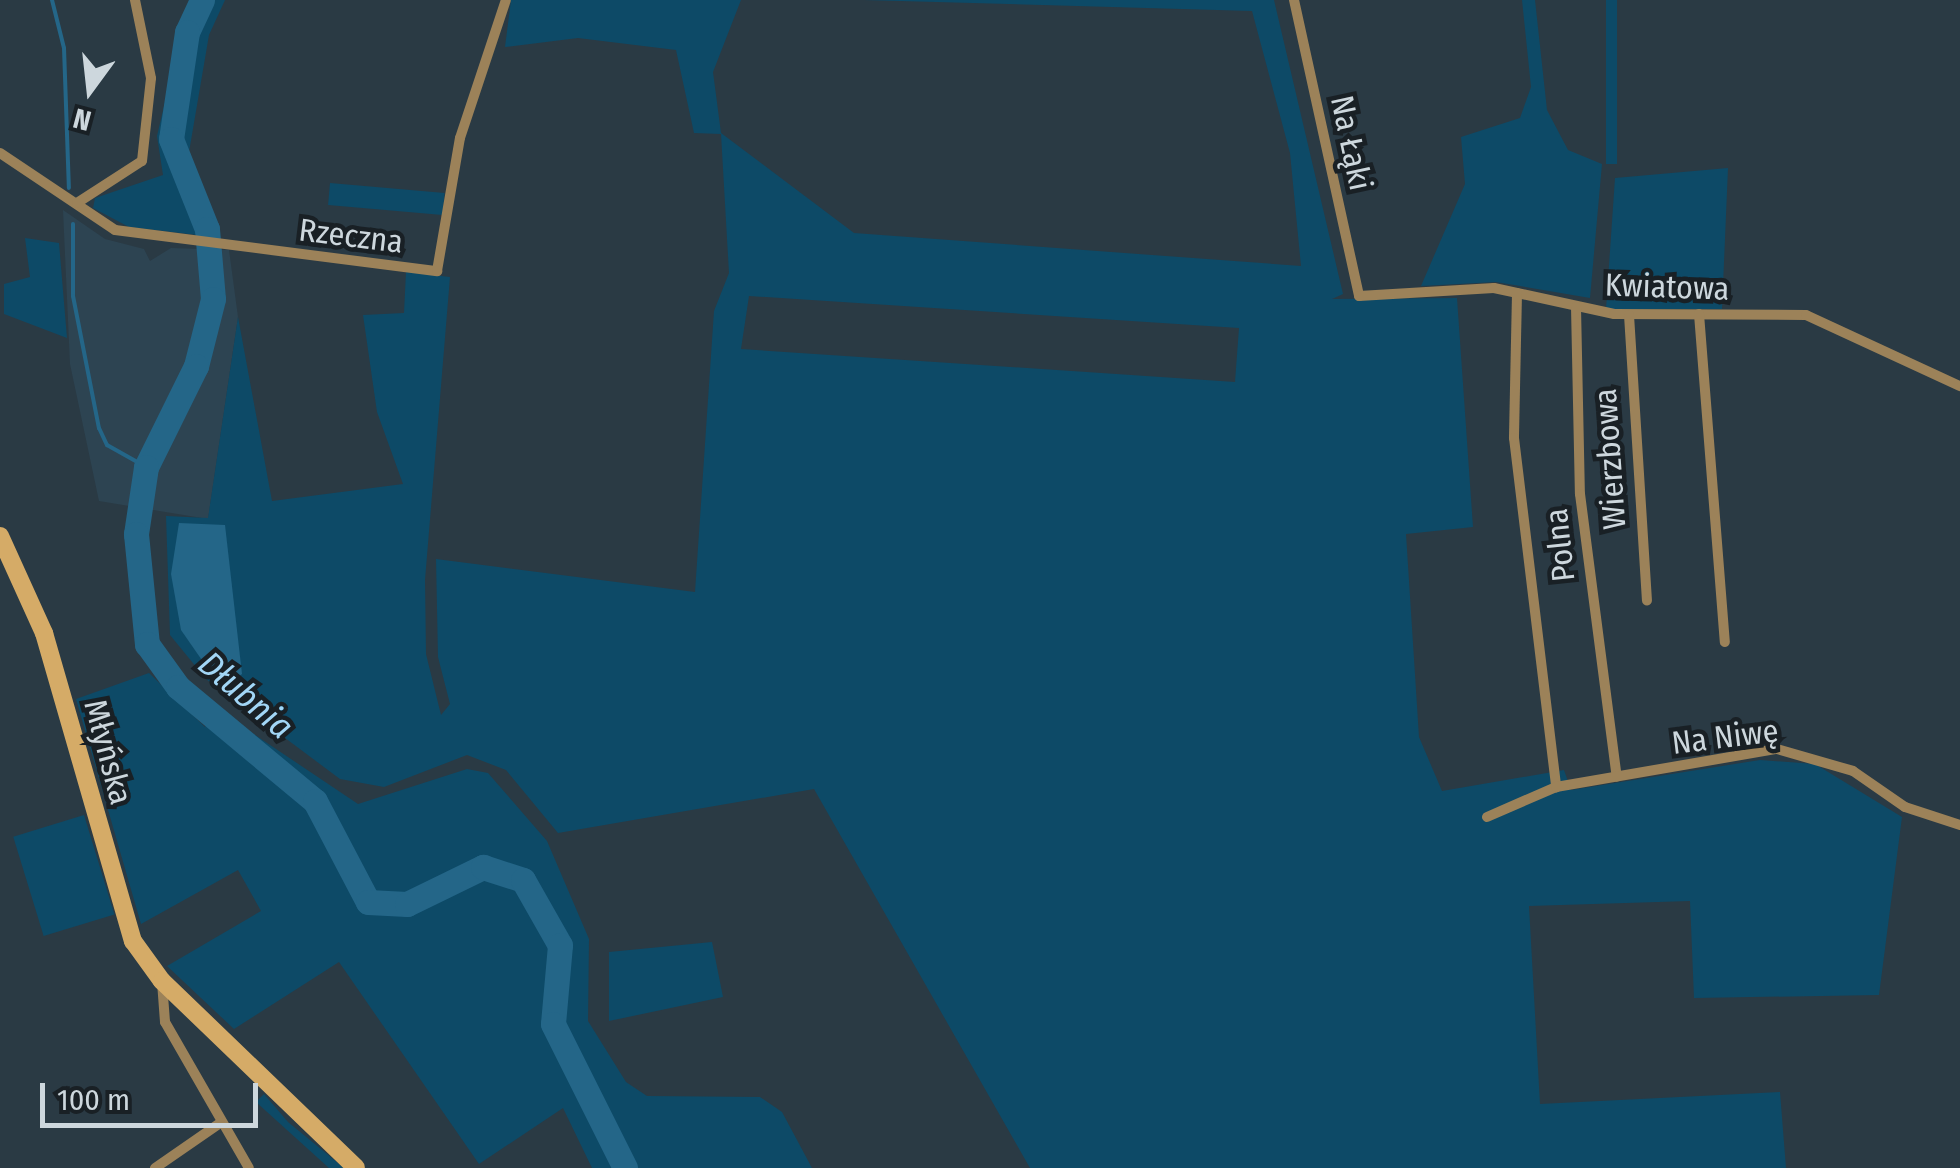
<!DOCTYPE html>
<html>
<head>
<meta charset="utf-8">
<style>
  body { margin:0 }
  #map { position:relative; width:1960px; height:1168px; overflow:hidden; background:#2a3a44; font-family:"Fira Sans Condensed",sans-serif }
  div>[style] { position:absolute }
  .built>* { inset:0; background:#2d4452 }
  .green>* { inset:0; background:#0d4a67; transform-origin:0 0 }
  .water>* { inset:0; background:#246688 }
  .stream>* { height:4px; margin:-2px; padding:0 2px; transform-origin:2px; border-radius:2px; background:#246688 }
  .river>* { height:25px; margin:-12.5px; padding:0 12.5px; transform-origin:12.5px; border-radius:12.5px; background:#246688 }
  .street>* { height:10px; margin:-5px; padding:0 5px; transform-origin:5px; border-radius:5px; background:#9c8259 }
  .secondary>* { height:18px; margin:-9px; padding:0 9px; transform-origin:9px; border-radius:9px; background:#d5ab67 }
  span { translate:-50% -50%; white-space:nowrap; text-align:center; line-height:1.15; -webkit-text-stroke:9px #192025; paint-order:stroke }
  .street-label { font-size:32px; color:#cdd7dd }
  .water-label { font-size:35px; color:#a2d6f6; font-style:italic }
  .north { position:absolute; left:40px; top:40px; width:100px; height:100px; -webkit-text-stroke:8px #192025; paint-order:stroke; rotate:195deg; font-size:28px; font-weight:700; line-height:40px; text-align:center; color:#cdd7dd }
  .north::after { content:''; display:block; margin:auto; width:35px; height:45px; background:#cdd7dd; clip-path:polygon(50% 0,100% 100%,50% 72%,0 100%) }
  .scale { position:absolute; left:40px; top:1083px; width:218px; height:45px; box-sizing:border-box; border:5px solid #cdd7dd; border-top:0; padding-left:12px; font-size:30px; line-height:35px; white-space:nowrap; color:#cdd7dd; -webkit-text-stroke:8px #192025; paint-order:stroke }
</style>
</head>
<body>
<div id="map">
  <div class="built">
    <div style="clip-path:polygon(63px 210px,105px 239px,144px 249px,150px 261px,171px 248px,229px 250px,238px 317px,208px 519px,99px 501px,70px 364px)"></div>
  </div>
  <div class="green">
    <div style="clip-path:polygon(189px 0,225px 0,209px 35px,188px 158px,214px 237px,129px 227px,93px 208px,95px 198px,163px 175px,157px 136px)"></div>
    <div style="clip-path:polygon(evenodd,511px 0,741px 0,713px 72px,721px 133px,854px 233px,1301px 266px,1290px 153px,1252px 11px,864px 0,1274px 0,1343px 294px,1332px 299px,1457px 298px,1473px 527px,1406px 534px,1419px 737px,1442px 791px,1564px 770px,1571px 790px,1760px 760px,1815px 764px,1902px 817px,1879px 995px,1694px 998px,1690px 901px,1529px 906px,1540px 1104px,1780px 1092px,1786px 1168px,1030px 1168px,814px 789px,558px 833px,506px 770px,467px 755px,384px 787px,340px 779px,206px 679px,170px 635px,166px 516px,208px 518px,238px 317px,272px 501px,403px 484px,377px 412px,363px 315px,404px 313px,406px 272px,450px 277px,425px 580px,426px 654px,441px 715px,450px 704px,438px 657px,436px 559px,695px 592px,714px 311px,729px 273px,721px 134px,694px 133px,676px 50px,578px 38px,505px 47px,511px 0,749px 296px,1239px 328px,1235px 382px,741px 349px,749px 296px)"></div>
    <div style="clip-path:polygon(1522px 0,1535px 0,1547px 110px,1568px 150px,1602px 164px,1590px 298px,1496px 282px,1421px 286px,1465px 184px,1461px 137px,1520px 118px,1531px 87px)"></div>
    <div style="left:1606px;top:0;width:11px;height:164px"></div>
    <div style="clip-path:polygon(1728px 168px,1722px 309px,1606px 309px,1615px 178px)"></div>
    <div style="left:330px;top:183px;width:115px;height:22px;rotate:5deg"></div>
    <div style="clip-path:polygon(25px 238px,59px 243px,67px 338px,4px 314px,4px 284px,30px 277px)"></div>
    <div style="clip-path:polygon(149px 673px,205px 727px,218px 710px,358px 804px,467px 769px,488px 773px,547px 841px,589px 939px,588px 1021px,626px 1082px,647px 1096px,760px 1097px,782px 1112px,812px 1168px,592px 1168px,563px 1108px,479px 1164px,339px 962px,234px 1029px,167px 966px,261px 911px,238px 870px,141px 924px,76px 699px)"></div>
    <div style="left:84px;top:815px;width:104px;height:74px;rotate:73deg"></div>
    <div style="clip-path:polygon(712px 942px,723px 997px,609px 1021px,609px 952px)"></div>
    <div style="clip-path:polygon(264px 1094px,288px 1122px,344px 1168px,329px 1168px,256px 1102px)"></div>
  </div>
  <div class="water">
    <div style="clip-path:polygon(179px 523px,225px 525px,242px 674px,231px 682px,215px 679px,181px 630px,171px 574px)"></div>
  </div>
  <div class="stream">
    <div style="left:52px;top:0;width:49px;rotate:76deg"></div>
    <div style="left:64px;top:48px;width:140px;rotate:88deg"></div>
    <div style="left:73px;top:224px;width:72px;rotate:90deg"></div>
    <div style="left:73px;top:296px;width:135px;rotate:78.9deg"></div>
    <div style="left:99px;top:428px;width:19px;rotate:65deg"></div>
    <div style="left:107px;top:445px;width:45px;rotate:29.4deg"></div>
  </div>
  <div class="river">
    <div style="left:202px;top:0;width:35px;rotate:115deg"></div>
    <div style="left:187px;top:32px;width:108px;rotate:98.5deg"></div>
    <div style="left:171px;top:139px;width:97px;rotate:68.2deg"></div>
    <div style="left:207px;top:229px;width:70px;rotate:85.1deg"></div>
    <div style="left:213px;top:299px;width:69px;rotate:104.2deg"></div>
    <div style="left:196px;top:366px;width:113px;rotate:116.3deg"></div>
    <div style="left:146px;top:467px;width:68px;rotate:98.5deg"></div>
    <div style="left:136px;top:534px;width:111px;rotate:84.3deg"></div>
    <div style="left:147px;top:644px;width:53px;rotate:54.2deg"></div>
    <div style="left:178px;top:687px;width:178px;rotate:39.8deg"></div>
    <div style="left:315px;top:801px;width:114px;rotate:62.3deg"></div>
    <div style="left:368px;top:902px;width:39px;rotate:3deg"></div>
    <div style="left:407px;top:904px;width:85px;rotate:-26deg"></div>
    <div style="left:483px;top:867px;width:42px;rotate:18deg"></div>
    <div style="left:523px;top:880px;width:75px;rotate:60.4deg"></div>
    <div style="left:560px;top:945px;width:79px;rotate:95.1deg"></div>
    <div style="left:553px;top:1024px;width:161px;rotate:63.4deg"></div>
  </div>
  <div class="street">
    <div style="left:1294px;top:0;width:303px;rotate:77.6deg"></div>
    <div style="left:1359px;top:296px;width:135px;rotate:-3.4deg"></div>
    <div style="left:1494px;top:288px;width:123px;rotate:12.2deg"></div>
    <div style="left:1614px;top:314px;width:192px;rotate:0.3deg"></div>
    <div style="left:1806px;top:315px;width:170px;rotate:24.8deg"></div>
    <div style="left:0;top:153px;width:138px;rotate:33.8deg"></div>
    <div style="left:115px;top:230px;width:325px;rotate:7.3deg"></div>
    <div style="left:437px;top:271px;width:135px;rotate:-80.2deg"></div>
    <div style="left:460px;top:138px;width:145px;rotate:-71.6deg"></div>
    <div style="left:77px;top:203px;width:77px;rotate:-32.9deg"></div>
    <div style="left:142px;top:161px;width:83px;rotate:-83.8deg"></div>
    <div style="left:151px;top:78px;width:80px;rotate:-101.6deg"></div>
    <div style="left:1517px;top:293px;width:145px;rotate:91.2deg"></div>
    <div style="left:1514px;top:438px;width:352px;rotate:83.1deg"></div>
    <div style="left:1576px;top:307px;width:187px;rotate:88.8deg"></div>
    <div style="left:1580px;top:494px;width:285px;rotate:82.6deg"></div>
    <div style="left:1699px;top:314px;width:329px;rotate:85.5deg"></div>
    <div style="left:1629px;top:315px;width:286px;rotate:86.4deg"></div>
    <div style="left:1487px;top:817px;width:75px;rotate:-23.5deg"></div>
    <div style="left:1556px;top:787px;width:224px;rotate:-9.8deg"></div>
    <div style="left:1777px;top:749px;width:79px;rotate:16.1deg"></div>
    <div style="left:1853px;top:771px;width:63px;rotate:34.7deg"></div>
    <div style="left:1905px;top:807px;width:58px;rotate:18.1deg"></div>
    <div style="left:162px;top:982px;width:40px;rotate:85.7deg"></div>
    <div style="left:165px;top:1022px;width:168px;rotate:60.1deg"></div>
    <div style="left:155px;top:1168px;width:79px;rotate:-34.7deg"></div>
  </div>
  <div class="secondary">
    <div style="left:0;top:536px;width:107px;rotate:65.6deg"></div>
    <div style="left:44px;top:633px;width:321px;rotate:73.9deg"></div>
    <div style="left:133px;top:941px;width:49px;rotate:54.1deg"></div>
    <div style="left:162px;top:981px;width:269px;rotate:43.9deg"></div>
  </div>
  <div class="street-label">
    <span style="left:1351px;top:143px;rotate:78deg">Na Łąki</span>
    <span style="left:351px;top:236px;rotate:7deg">Rzeczna</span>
    <span style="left:1667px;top:287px;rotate:2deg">Kwiatowa</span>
    <span style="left:1610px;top:459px;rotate:-94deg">Wierzbowa</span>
    <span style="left:1560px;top:545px;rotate:-96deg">Polna</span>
    <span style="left:1725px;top:737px;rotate:-7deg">Na Niwę</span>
    <span style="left:108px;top:752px;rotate:75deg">Młyńska</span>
  </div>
  <div class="water-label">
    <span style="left:246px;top:695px;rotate:41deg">Dłubnia</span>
  </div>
  <div class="north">N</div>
  <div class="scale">100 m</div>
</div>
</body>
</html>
